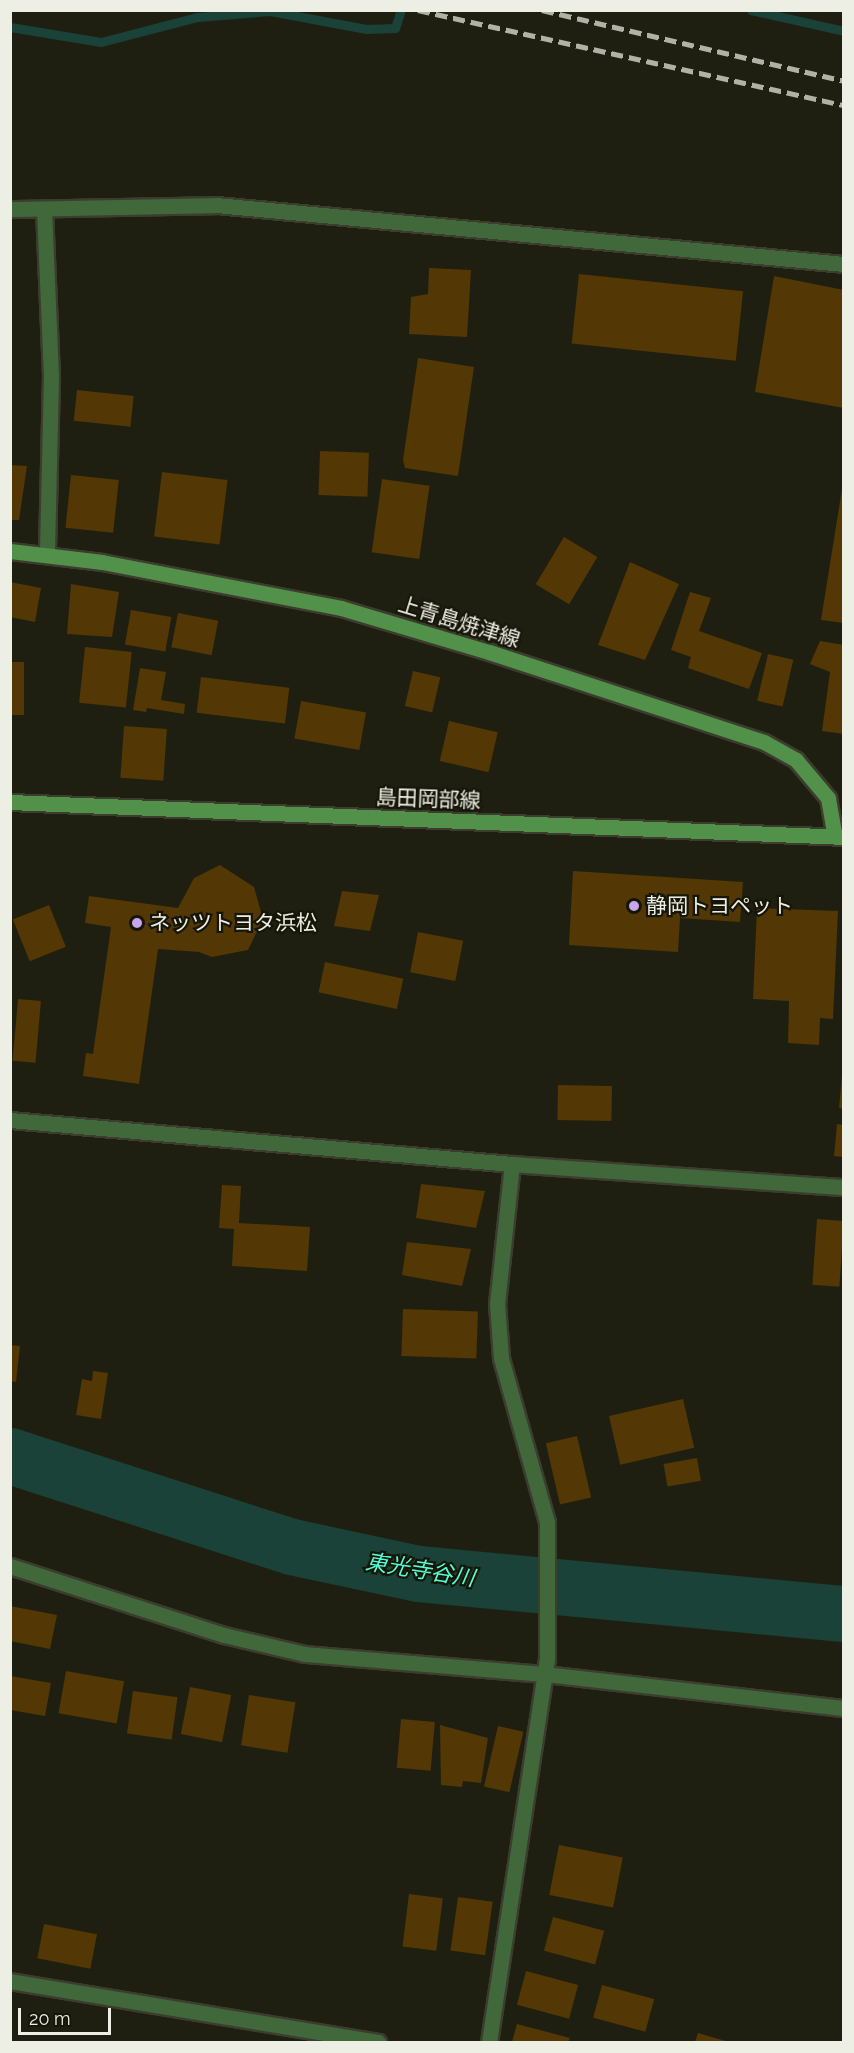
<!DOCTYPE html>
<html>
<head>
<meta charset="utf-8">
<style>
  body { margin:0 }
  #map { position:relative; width:854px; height:2053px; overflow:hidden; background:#1f1f11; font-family:Raleway,"Noto Sans JP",sans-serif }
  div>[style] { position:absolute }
  .stream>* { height:9px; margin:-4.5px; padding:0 4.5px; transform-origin:4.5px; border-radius:4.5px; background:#1a4238 }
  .river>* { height:56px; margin:-28px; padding:0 28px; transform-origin:28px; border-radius:28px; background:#1a4238 }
  .building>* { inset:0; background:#533704; transform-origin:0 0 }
  .roads { filter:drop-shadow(2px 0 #3c3c2f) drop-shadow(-2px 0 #3c3c2f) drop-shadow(0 2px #3c3c2f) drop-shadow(0 -2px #3c3c2f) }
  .lane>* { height:15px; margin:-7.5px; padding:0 7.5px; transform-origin:7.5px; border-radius:7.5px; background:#41683b }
  .street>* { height:15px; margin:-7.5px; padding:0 7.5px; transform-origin:7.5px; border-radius:7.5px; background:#41683b }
  .secondary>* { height:15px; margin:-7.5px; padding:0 7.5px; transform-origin:7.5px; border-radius:7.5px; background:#519149 }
  .rail>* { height:4.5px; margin-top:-2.25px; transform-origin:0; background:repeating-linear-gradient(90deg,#b1b2a6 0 12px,transparent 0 18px) }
  .dots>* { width:16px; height:16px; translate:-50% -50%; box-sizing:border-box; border:3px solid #161608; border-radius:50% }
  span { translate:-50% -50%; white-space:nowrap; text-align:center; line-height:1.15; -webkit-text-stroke:4.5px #161608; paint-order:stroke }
  .street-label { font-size:21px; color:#edeee4 }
  .poi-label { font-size:21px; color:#edeee4 }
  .left { translate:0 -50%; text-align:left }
  .water-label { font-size:22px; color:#4effd7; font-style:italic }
  .frame { position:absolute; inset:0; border:12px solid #edeee4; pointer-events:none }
  .scale { position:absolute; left:18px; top:2008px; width:93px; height:27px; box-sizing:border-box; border:3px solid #edeee4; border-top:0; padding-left:8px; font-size:18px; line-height:21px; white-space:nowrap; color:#edeee4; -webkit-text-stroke:4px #161608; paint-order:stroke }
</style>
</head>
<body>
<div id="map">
  <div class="stream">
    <div style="left:751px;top:10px;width:95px;rotate:12.7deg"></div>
    <div style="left:10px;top:27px;width:92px;rotate:9.4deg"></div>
    <div style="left:101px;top:42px;width:100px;rotate:-14.5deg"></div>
    <div style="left:198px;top:17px;width:72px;rotate:-4.8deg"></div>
    <div style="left:270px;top:11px;width:98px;rotate:10.6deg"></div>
    <div style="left:366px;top:29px;width:29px;rotate:-2deg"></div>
    <div style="left:395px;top:28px;width:19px;rotate:-72deg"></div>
  </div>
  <div class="river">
    <div style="left:10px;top:1456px;width:296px;rotate:17.9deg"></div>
    <div style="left:292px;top:1547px;width:130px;rotate:12deg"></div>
    <div style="left:419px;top:1574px;width:427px;rotate:5.4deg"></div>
  </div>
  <div class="building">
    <div style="clip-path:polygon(429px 268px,471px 270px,467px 337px,409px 334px,411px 297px,428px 294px)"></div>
    <div style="left:579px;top:274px;width:165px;height:70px;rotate:6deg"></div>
    <div style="clip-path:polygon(774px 276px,844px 290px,844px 408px,755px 392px)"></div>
    <div style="clip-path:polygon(418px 358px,474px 367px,458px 476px,405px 468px,403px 460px)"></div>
    <div style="left:77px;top:390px;width:57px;height:31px;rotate:6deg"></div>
    <div style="left:320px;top:451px;width:49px;height:44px;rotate:2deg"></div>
    <div style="clip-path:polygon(10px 465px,27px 466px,19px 520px,10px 520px)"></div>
    <div style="left:162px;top:472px;width:66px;height:65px;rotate:7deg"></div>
    <div style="left:71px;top:475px;width:48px;height:53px;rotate:6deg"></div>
    <div style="left:382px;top:479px;width:48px;height:74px;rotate:8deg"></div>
    <div style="clip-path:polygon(842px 489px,844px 489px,844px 623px,821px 620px)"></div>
    <div style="left:564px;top:537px;width:39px;height:55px;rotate:31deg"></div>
    <div style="clip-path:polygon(630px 562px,679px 584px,645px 660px,598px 645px)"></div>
    <div style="clip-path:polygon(10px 582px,41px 588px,35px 622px,10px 617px)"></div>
    <div style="clip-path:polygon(71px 584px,119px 592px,112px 637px,67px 634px)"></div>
    <div style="clip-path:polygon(690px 592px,711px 598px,699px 631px,762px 653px,749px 689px,688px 668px,691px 657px,671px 650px)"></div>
    <div style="left:131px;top:610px;width:41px;height:35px;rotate:10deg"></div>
    <div style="left:178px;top:613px;width:41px;height:35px;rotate:11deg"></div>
    <div style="clip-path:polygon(820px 641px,844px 645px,844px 734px,822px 731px,830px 672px,810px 664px)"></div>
    <div style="left:85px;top:647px;width:47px;height:56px;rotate:6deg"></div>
    <div style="left:768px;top:654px;width:26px;height:48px;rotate:13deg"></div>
    <div style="left:10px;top:662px;width:14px;height:53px"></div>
    <div style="clip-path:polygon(140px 668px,166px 672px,161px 700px,185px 704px,184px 714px,147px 708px,146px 712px,133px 710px)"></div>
    <div style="left:413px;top:671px;width:28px;height:36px;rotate:13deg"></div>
    <div style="left:201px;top:677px;width:89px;height:36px;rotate:7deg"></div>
    <div style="left:301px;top:701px;width:66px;height:38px;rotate:10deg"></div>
    <div style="left:449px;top:721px;width:50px;height:41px;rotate:13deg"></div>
    <div style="left:124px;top:726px;width:43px;height:52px;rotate:4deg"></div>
    <div style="clip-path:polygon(220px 865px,254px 887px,263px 919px,248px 950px,212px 957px,199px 952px,158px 949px,139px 1084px,83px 1076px,86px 1053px,93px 1054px,111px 927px,85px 923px,89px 896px,178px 908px,194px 878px)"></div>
    <div style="clip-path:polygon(573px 871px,743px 882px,740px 922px,680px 918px,678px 952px,569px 945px)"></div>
    <div style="clip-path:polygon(342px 891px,379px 895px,370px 931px,334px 926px)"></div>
    <div style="left:49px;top:905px;width:45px;height:39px;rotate:68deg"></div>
    <div style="clip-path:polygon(757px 908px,838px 911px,833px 1019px,820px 1018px,819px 1045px,788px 1043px,789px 1001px,753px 999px)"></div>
    <div style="left:418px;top:932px;width:46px;height:41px;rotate:11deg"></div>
    <div style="left:325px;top:962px;width:80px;height:31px;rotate:12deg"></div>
    <div style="left:18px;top:999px;width:23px;height:62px;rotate:5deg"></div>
    <div style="clip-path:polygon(842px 1076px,844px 1076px,844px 1109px,839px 1108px)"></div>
    <div style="left:558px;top:1085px;width:54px;height:35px;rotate:1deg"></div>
    <div style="clip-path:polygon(837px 1124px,844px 1125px,844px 1157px,834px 1156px)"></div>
    <div style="clip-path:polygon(421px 1184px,485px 1191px,476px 1228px,416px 1218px)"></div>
    <div style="clip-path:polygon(222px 1185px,241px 1186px,239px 1223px,310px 1227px,307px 1271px,232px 1266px,234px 1229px,219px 1228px)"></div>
    <div style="left:817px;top:1219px;width:27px;height:66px;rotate:4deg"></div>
    <div style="clip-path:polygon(407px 1242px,471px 1249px,462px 1286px,402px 1275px)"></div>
    <div style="left:403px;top:1309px;width:75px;height:47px;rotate:2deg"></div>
    <div style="clip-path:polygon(10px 1345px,20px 1346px,16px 1382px,10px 1381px)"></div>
    <div style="clip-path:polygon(93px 1371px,108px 1373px,101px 1419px,76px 1415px,82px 1379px,92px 1381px)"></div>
    <div style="left:683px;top:1399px;width:50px;height:76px;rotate:77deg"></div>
    <div style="left:577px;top:1436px;width:63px;height:32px;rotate:77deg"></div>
    <div style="left:697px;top:1458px;width:23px;height:34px;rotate:80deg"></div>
    <div style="clip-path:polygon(10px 1606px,57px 1615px,50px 1649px,10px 1641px)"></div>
    <div style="left:66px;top:1671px;width:59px;height:43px;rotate:10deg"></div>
    <div style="clip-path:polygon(10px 1676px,51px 1683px,45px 1716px,10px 1710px)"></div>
    <div style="left:190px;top:1687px;width:42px;height:48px;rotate:11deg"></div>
    <div style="left:133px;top:1691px;width:45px;height:43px;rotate:8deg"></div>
    <div style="left:249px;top:1695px;width:47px;height:51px;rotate:9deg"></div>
    <div style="left:401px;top:1719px;width:34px;height:49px;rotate:5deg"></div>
    <div style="clip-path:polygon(440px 1725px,488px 1738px,481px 1783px,463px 1781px,462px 1787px,441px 1785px)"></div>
    <div style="left:498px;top:1726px;width:26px;height:62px;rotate:13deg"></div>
    <div style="left:559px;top:1845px;width:65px;height:51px;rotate:11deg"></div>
    <div style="left:409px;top:1894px;width:34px;height:53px;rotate:7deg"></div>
    <div style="left:458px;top:1897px;width:35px;height:54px;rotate:8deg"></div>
    <div style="left:553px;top:1917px;width:53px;height:35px;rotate:15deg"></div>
    <div style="left:44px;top:1924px;width:54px;height:35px;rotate:11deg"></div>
    <div style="left:526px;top:1971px;width:54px;height:35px;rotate:15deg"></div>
    <div style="left:602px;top:1985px;width:54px;height:34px;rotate:15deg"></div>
    <div style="clip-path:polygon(517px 2024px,570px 2038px,568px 2042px,512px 2042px)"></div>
    <div style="clip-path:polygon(698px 2033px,729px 2042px,695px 2042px)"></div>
  </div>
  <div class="roads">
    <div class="lane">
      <div style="left:44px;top:209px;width:166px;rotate:87.6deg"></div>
      <div style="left:51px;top:375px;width:180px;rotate:91.3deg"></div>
    </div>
    <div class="street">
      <div style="left:10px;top:209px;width:206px;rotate:-1.1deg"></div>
      <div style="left:216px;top:205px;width:631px;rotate:5.37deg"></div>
      <div style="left:10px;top:1120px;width:504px;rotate:5.01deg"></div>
      <div style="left:512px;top:1164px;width:333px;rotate:4deg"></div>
      <div style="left:10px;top:1566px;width:225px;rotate:17.9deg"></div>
      <div style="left:224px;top:1635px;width:83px;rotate:13.2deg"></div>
      <div style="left:305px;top:1654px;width:241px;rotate:4.8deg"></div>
      <div style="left:545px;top:1674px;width:301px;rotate:6.5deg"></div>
      <div style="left:10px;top:1981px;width:373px;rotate:9.4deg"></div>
      <div style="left:489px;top:2042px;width:386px;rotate:-81.4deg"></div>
      <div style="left:547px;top:1660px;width:138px;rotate:-90deg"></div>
      <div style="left:547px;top:1522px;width:170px;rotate:-105.7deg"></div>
      <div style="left:501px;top:1358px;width:54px;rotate:-94.2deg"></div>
      <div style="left:497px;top:1304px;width:141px;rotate:-83.9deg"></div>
    </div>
    <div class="secondary">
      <div style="left:10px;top:551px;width:93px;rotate:6.8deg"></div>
      <div style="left:102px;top:562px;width:243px;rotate:10.9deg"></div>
      <div style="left:341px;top:608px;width:154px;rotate:16.6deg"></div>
      <div style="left:489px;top:652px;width:289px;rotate:18.1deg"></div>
      <div style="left:764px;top:742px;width:37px;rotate:29deg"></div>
      <div style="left:796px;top:760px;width:50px;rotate:49.9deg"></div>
      <div style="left:828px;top:798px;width:39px;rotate:80deg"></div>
      <div style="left:10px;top:802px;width:835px;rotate:2.4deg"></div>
    </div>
  </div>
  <div class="rail">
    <div style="left:418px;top:10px;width:436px;rotate:12.6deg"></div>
    <div style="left:542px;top:10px;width:310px;rotate:13.2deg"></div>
  </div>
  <div class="dots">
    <div style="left:634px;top:906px;background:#c7a6ef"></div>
    <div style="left:137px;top:923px;background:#c7a6ef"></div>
  </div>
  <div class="street-label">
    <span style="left:459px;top:622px;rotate:17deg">上青島焼津線</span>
    <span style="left:428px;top:799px;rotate:2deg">島田岡部線</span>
  </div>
  <div class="poi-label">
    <span class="left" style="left:646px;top:906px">静岡トヨペット</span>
    <span class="left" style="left:149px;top:923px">ネッツトヨタ浜松</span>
  </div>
  <div class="water-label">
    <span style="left:420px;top:1570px;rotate:9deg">東光寺谷川</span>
  </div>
  <div class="frame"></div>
  <div class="scale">20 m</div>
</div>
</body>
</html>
